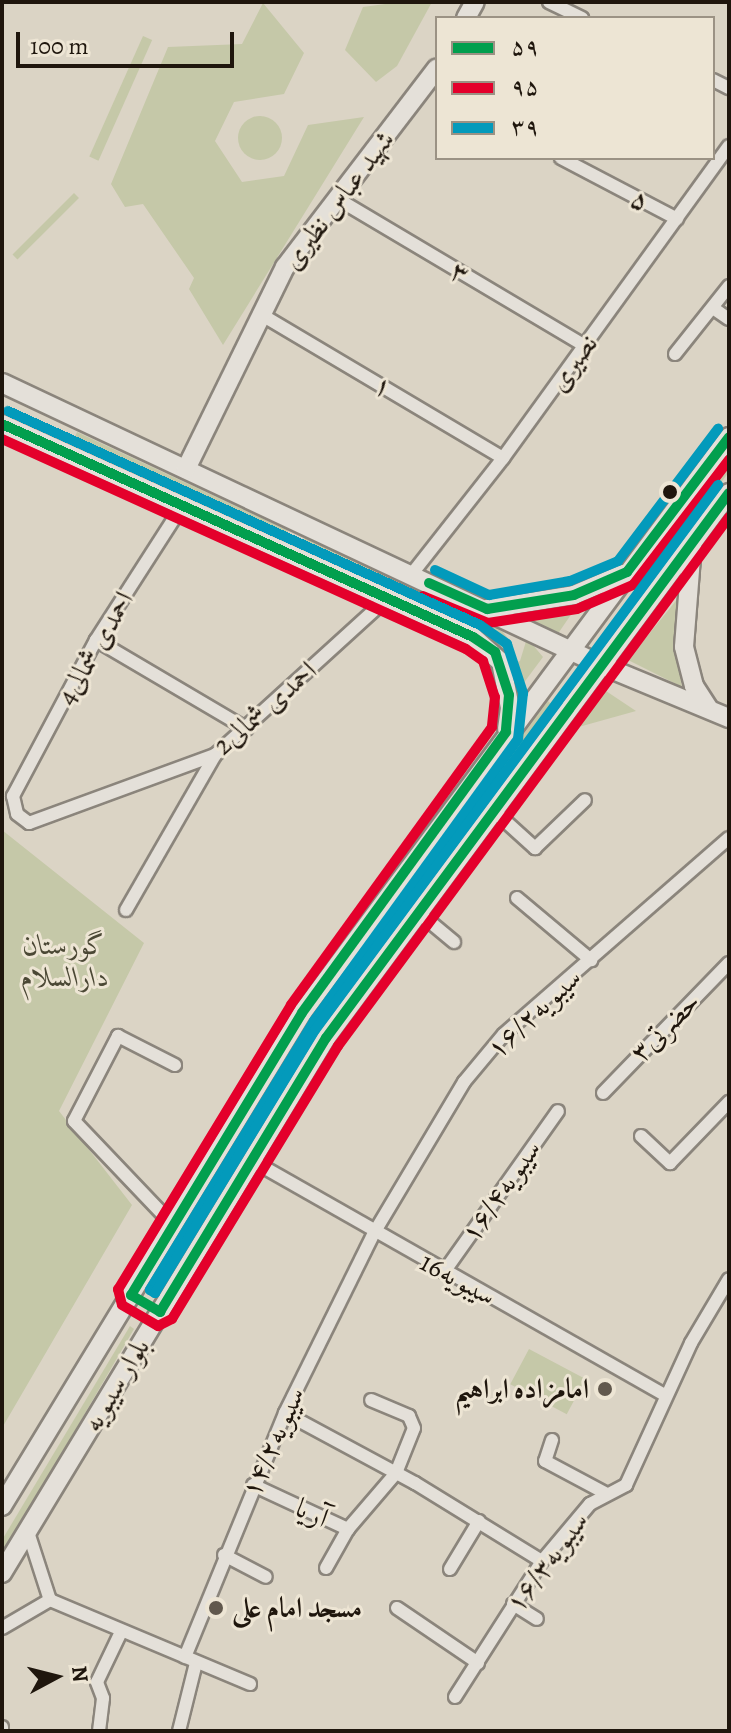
<!DOCTYPE html>
<html>
<head>
<meta charset="utf-8">
<style>
  body { margin:0 }
  #map { position:relative; width:731px; height:1733px; overflow:hidden; background:#dbd4c5; font-family:Alegreya,Amiri,serif }
  div>[style] { position:absolute }
  .green>* { inset:0; background:#c5c8a8; transform-origin:0 0 }
  .round { border-radius:50% }
  .roads { filter:drop-shadow(2px 0 #8b857c) drop-shadow(-2px 0 #8b857c) drop-shadow(0 2px #8b857c) drop-shadow(0 -2px #8b857c) }
  .street>* { height:12px; margin:-6px; padding:0 6px; transform-origin:6px; border-radius:6px; background:#e4e0d9 }
  .secondary>* { height:18px; margin:-9px; padding:0 9px; transform-origin:9px; border-radius:9px; background:#e4e0d9 }
  .bus-1>* { height:10px; margin:-5px; padding:0 5px; transform-origin:5px; border-radius:5px; background:#029f4e }
  .bus-2>* { height:10px; margin:-5px; padding:0 5px; transform-origin:5px; border-radius:5px; background:#e4002b }
  .bus-3>* { height:10px; margin:-5px; padding:0 5px; transform-origin:5px; border-radius:5px; background:#039abb }
  .dots>* { width:22px; height:22px; translate:-50% -50%; box-sizing:border-box; border:4px solid #ede5d4; border-radius:50% }
  span { translate:-50% -50%; white-space:nowrap; text-align:center; line-height:1.15; -webkit-text-stroke:6px #ede5d4; paint-order:stroke }
  .street-label { font-size:28px; color:#1f160d }
  .park-label { font-size:28px; color:#4b4835; font-style:italic }
  .poi-label { font-size:28px; color:#1f160d; font-weight:700 }
  .right { translate:-100% -50%; text-align:right }
  .left { translate:0 -50%; text-align:left }
  .frame { position:absolute; inset:0; border:4px solid #1f160d; pointer-events:none }
  .legend { position:absolute; left:435px; top:16px; width:280px; height:144px; box-sizing:border-box; background:#ede5d4; border:2px solid #9b9284; margin:0; padding:10px 14px; list-style:none; font-size:24px; color:#1f160d }
  .legend li { display:flex; align-items:center; gap:16px; height:40px }
  .legend b { width:40px; border:2px solid #9b9284 }
  .north { position:absolute; left:16px; top:1637px; width:80px; height:80px; -webkit-text-stroke:6px #ede5d4; paint-order:stroke; rotate:83deg; font-size:22px; font-weight:700; line-height:32px; text-align:center; color:#1f160d }
  .north::after { content:''; display:block; margin:auto; width:28px; height:36px; background:#1f160d; clip-path:polygon(50% 0,100% 100%,50% 72%,0 100%) }
  .scale { position:absolute; left:16px; top:32px; width:218px; height:36px; box-sizing:border-box; border:4px solid #1f160d; border-top:0; padding-left:10px; font-size:24px; line-height:28px; white-space:nowrap; color:#1f160d; -webkit-text-stroke:6px #ede5d4; paint-order:stroke }
</style>
</head>
<body>
<div id="map">
  <div class="green">
    <div style="clip-path:polygon(400px 2px,432px 2px,397px 66px,376px 82px,345px 50px,363px 7px)"></div>
    <div style="clip-path:polygon(263px 3px,304px 53px,284px 94px,234px 102px,215px 141px,242px 182px,284px 176px,308px 125px,364px 117px,223px 345px,189px 289px,194px 278px,143px 204px,125px 207px,111px 184px,168px 47px,242px 44px)"></div>
    <div style="left:143px;top:36px;width:10px;height:132px;rotate:24deg"></div>
    <div class="round" style="left:238px;top:116px;width:44px;height:44px"></div>
    <div style="left:74px;top:193px;width:7px;height:87px;rotate:45deg"></div>
    <div style="left:77px;top:432px;width:233px;height:9px;rotate:25deg"></div>
    <div style="clip-path:polygon(729px 462px,729px 472px,681px 535px,677px 532px)"></div>
    <div style="clip-path:polygon(305px 537px,503px 632px,513px 645px,505px 649px,303px 542px)"></div>
    <div style="clip-path:polygon(679px 597px,674px 639px,682px 687px,628px 660px)"></div>
    <div style="clip-path:polygon(579px 603px,557px 635px,523px 619px)"></div>
    <div style="clip-path:polygon(527px 638px,543px 657px,514px 696px,506px 665px,520px 661px)"></div>
    <div style="clip-path:polygon(600px 687px,636px 711px,575px 728px)"></div>
    <div style="clip-path:polygon(548px 701px,551px 704px,322px 1020px,161px 1286px,157px 1283px,317px 1014px)"></div>
    <div style="clip-path:polygon(2px 830px,144px 943px,59px 1111px,132px 1205px,2px 1428px)"></div>
    <div style="clip-path:polygon(130px 1326px,134px 1329px,2px 1556px,2px 1540px)"></div>
    <div style="left:529px;top:1349px;width:64px;height:40px;rotate:28deg"></div>
  </div>
  <div class="roads">
    <div class="street">
      <div style="left:549px;top:2px;width:37px;rotate:26deg"></div>
      <div style="left:713px;top:80px;width:18px;rotate:27deg"></div>
      <div style="left:561px;top:158px;width:131px;rotate:27.7deg"></div>
      <div style="left:336px;top:198px;width:290px;rotate:30.7deg"></div>
      <div style="left:713px;top:308px;width:19px;rotate:35deg"></div>
      <div style="left:262px;top:315px;width:280px;rotate:30.7deg"></div>
      <div style="left:675px;top:354px;width:87px;rotate:-51.5deg"></div>
      <div style="left:184px;top:503px;width:163px;rotate:122.7deg"></div>
      <div style="left:96px;top:640px;width:177px;rotate:118deg"></div>
      <div style="left:13px;top:796px;width:18px;rotate:77deg"></div>
      <div style="left:17px;top:814px;width:15px;rotate:37deg"></div>
      <div style="left:29px;top:823px;width:198px;rotate:-20.1deg"></div>
      <div style="left:215px;top:755px;width:238px;rotate:-42.3deg"></div>
      <div style="left:411px;top:575px;width:149px;rotate:-51.8deg"></div>
      <div style="left:503px;top:458px;width:385px;rotate:-54.1deg"></div>
      <div style="left:96px;top:640px;width:175px;rotate:30.5deg"></div>
      <div style="left:493px;top:810px;width:57px;rotate:42.1deg"></div>
      <div style="left:535px;top:848px;width:69px;rotate:-43.8deg"></div>
      <div style="left:517px;top:898px;width:97px;rotate:40deg"></div>
      <div style="left:126px;top:910px;width:179px;rotate:-60.1deg"></div>
      <div style="left:418px;top:912px;width:47px;rotate:39.8deg"></div>
      <div style="left:603px;top:1093px;width:181px;rotate:-45.9deg"></div>
      <div style="left:641px;top:1136px;width:40px;rotate:43deg"></div>
      <div style="left:670px;top:1163px;width:85px;rotate:-46deg"></div>
      <div style="left:251px;top:1160px;width:477px;rotate:29.6deg"></div>
      <div style="left:174px;top:1226px;width:145px;rotate:-133.6deg"></div>
      <div style="left:74px;top:1121px;width:96px;rotate:-62.6deg"></div>
      <div style="left:118px;top:1036px;width:64px;rotate:27deg"></div>
      <div style="left:444px;top:1272px;width:197px;rotate:-54.7deg"></div>
      <div style="left:285px;top:1413px;width:148px;rotate:28.3deg"></div>
      <div style="left:415px;top:1483px;width:149px;rotate:31.6deg"></div>
      <div style="left:552px;top:1440px;width:22px;rotate:108deg"></div>
      <div style="left:545px;top:1461px;width:68px;rotate:28.1deg"></div>
      <div style="left:253px;top:1485px;width:105px;rotate:24.9deg"></div>
      <div style="left:28px;top:1532px;width:71px;rotate:72.1deg"></div>
      <div style="left:224px;top:1555px;width:47px;rotate:27.6deg"></div>
      <div style="left:326px;top:1568px;width:45px;rotate:-60.6deg"></div>
      <div style="left:348px;top:1529px;width:74px;rotate:-49.4deg"></div>
      <div style="left:396px;top:1473px;width:48px;rotate:-68.2deg"></div>
      <div style="left:414px;top:1428px;width:13px;rotate:-113deg"></div>
      <div style="left:409px;top:1416px;width:41px;rotate:-157.2deg"></div>
      <div style="left:450px;top:1569px;width:56px;rotate:-58.9deg"></div>
      <div style="left:50px;top:1600px;width:217px;rotate:22.8deg"></div>
      <div style="left:513px;top:1604px;width:28px;rotate:32deg"></div>
      <div style="left:397px;top:1608px;width:98px;rotate:34.2deg"></div>
      <div style="left:2px;top:1628px;width:56px;rotate:-30.3deg"></div>
      <div style="left:185px;top:1657px;width:264px;rotate:-67.7deg"></div>
      <div style="left:285px;top:1413px;width:201px;rotate:-63.7deg"></div>
      <div style="left:374px;top:1233px;width:176px;rotate:-59.2deg"></div>
      <div style="left:464px;top:1082px;width:62px;rotate:-50.2deg"></div>
      <div style="left:504px;top:1034px;width:298px;rotate:-41.1deg"></div>
      <div style="left:455px;top:1697px;width:161px;rotate:-57.4deg"></div>
      <div style="left:542px;top:1561px;width:75px;rotate:-49.9deg"></div>
      <div style="left:590px;top:1504px;width:41px;rotate:-27.8deg"></div>
      <div style="left:626px;top:1485px;width:156px;rotate:-65.4deg"></div>
      <div style="left:691px;top:1343px;width:74px;rotate:-59.3deg"></div>
      <div style="left:2px;top:1727px;width:4px;rotate:90deg"></div>
      <div style="left:99px;top:1731px;width:33px;rotate:-83deg"></div>
      <div style="left:103px;top:1698px;width:17px;rotate:-111deg"></div>
      <div style="left:97px;top:1682px;width:55px;rotate:-64.4deg"></div>
      <div style="left:179px;top:1731px;width:70px;rotate:-76deg"></div>
    </div>
    <div class="secondary">
      <div style="left:466px;top:18px;width:18px;rotate:-61deg"></div>
      <div style="left:2px;top:383px;width:662px;rotate:25.21deg"></div>
      <div style="left:601px;top:665px;width:139px;rotate:22.5deg"></div>
      <div style="left:2px;top:424px;width:517px;rotate:24.33deg"></div>
      <div style="left:473px;top:637px;width:38px;rotate:42deg"></div>
      <div style="left:501px;top:662px;width:47px;rotate:78.9deg"></div>
      <div style="left:510px;top:708px;width:21px;rotate:98deg"></div>
      <div style="left:186px;top:469px;width:225px;rotate:-63.9deg"></div>
      <div style="left:285px;top:267px;width:250px;rotate:-52.6deg"></div>
      <div style="left:692px;top:545px;width:102px;rotate:94.5deg"></div>
      <div style="left:684px;top:647px;width:40px;rotate:75.6deg"></div>
      <div style="left:694px;top:686px;width:27px;rotate:57deg"></div>
      <div style="left:487px;top:609px;width:88px;rotate:-9.1deg"></div>
      <div style="left:574px;top:595px;width:53px;rotate:-23.2deg"></div>
      <div style="left:2px;top:1506px;width:577px;rotate:-58.68deg"></div>
      <div style="left:302px;top:1013px;width:717px;rotate:-53.45deg"></div>
      <div style="left:2px;top:1573px;width:625px;rotate:-58.8deg"></div>
      <div style="left:326px;top:1038px;width:678px;rotate:-53.52deg"></div>
    </div>
  </div>
  <div class="bus-1">
    <div style="left:2px;top:424px;width:517px;rotate:24.33deg"></div>
    <div style="left:473px;top:637px;width:27px;rotate:34deg"></div>
    <div style="left:495px;top:652px;width:45px;rotate:72deg"></div>
    <div style="left:509px;top:695px;width:37px;rotate:95deg"></div>
    <div style="left:506px;top:732px;width:347px;rotate:126deg"></div>
    <div style="left:302px;top:1013px;width:330px;rotate:121.2deg"></div>
    <div style="left:131px;top:1295px;width:34px;rotate:30deg"></div>
    <div style="left:160px;top:1312px;width:320px;rotate:-58.8deg"></div>
    <div style="left:326px;top:1038px;width:678px;rotate:-53.52deg"></div>
    <div style="left:429px;top:583px;width:64px;rotate:24.1deg"></div>
    <div style="left:487px;top:609px;width:88px;rotate:-9.1deg"></div>
    <div style="left:574px;top:595px;width:58px;rotate:-23.5deg"></div>
    <div style="left:627px;top:572px;width:169px;rotate:-52.9deg"></div>
  </div>
  <div class="bus-2">
    <div style="left:2px;top:439px;width:509px;rotate:24.35deg"></div>
    <div style="left:466px;top:649px;width:21px;rotate:35deg"></div>
    <div style="left:483px;top:661px;width:38px;rotate:72deg"></div>
    <div style="left:495px;top:697px;width:30px;rotate:96deg"></div>
    <div style="left:492px;top:727px;width:343px;rotate:125.9deg"></div>
    <div style="left:291px;top:1005px;width:333px;rotate:121.3deg"></div>
    <div style="left:118px;top:1289px;width:16px;rotate:76deg"></div>
    <div style="left:122px;top:1305px;width:42px;rotate:30.3deg"></div>
    <div style="left:158px;top:1326px;width:16px;rotate:-27deg"></div>
    <div style="left:172px;top:1319px;width:320px;rotate:-58.7deg"></div>
    <div style="left:338px;top:1046px;width:658px;rotate:-53.53deg"></div>
    <div style="left:423px;top:596px;width:70px;rotate:22.6deg"></div>
    <div style="left:488px;top:623px;width:90px;rotate:-8.9deg"></div>
    <div style="left:577px;top:609px;width:61px;rotate:-23.2deg"></div>
    <div style="left:633px;top:585px;width:158px;rotate:-52.5deg"></div>
  </div>
  <div class="bus-3">
    <div style="left:8px;top:411px;width:518px;rotate:24.39deg"></div>
    <div style="left:480px;top:625px;width:33px;rotate:35deg"></div>
    <div style="left:507px;top:644px;width:52px;rotate:71.9deg"></div>
    <div style="left:523px;top:693px;width:46px;rotate:96.2deg"></div>
    <div style="left:518px;top:739px;width:348px;rotate:125.9deg"></div>
    <div style="left:314px;top:1021px;width:315px;rotate:121.4deg"></div>
    <div style="left:150px;top:1290px;width:6px;rotate:31deg"></div>
    <div style="left:155px;top:1293px;width:308px;rotate:-58.7deg"></div>
    <div style="left:315px;top:1030px;width:678px;rotate:-53.52deg"></div>
    <div style="left:435px;top:570px;width:60px;rotate:24.8deg"></div>
    <div style="left:489px;top:595px;width:82px;rotate:-9.8deg"></div>
    <div style="left:570px;top:581px;width:52px;rotate:-22.6deg"></div>
    <div style="left:618px;top:561px;width:166px;rotate:-52.9deg"></div>
  </div>
  <div class="dots">
    <div style="left:670px;top:492px;background:#1f160d"></div>
    <div style="left:605px;top:1389px;background:#61584d"></div>
    <div style="left:216px;top:1608px;background:#61584d"></div>
  </div>
  <div class="street-label">
    <span style="left:338px;top:200px;rotate:-53deg">شهید عباس نظیری</span>
    <span style="left:640px;top:200px;rotate:28deg">۵</span>
    <span style="left:460px;top:272px;rotate:31deg">۳</span>
    <span style="left:573px;top:363px;rotate:-54deg">نصیری</span>
    <span style="left:383px;top:386px;rotate:31deg">۱</span>
    <span style="left:95px;top:648px;rotate:-60deg">4احمدی شمالی</span>
    <span style="left:265px;top:708px;rotate:-41deg">2احمدی شمالی</span>
    <span style="left:534px;top:1013px;rotate:-43deg">سیبویه۱۶/۲</span>
    <span style="left:665px;top:1027px;rotate:-45deg">حضرتی۳</span>
    <span style="left:501px;top:1191px;rotate:-55deg">سیبویه۱۶/۴</span>
    <span style="left:458px;top:1279px;rotate:28deg">سیبویه16</span>
    <span style="left:116px;top:1385px;rotate:-59deg">بلوار سیبویه</span>
    <span style="left:273px;top:1442px;rotate:-66deg">سیبویه۱۴/۲</span>
    <span style="left:312px;top:1513px;rotate:25deg">آریا</span>
    <span style="left:547px;top:1562px;rotate:-53deg">سیبویه۱۶/۳</span>
  </div>
  <div class="park-label">
    <span style="left:65px;top:961px">گورستان<br>دارالسلام</span>
  </div>
  <div class="poi-label">
    <span class="right" style="left:589px;top:1389px">امامزاده ابراهیم</span>
    <span class="left" style="left:232px;top:1608px">مسجد امام علی</span>
  </div>
  <div class="frame"></div>
  <ul class="legend">
  <li><b style="height:10px;background:#029f4e"></b>۵۹</li>
  <li><b style="height:10px;background:#e4002b"></b>۹۵</li>
  <li><b style="height:10px;background:#039abb"></b>۳۹</li>
  </ul>
  <div class="north">N</div>
  <div class="scale">100 m</div>
</div>
</body>
</html>
